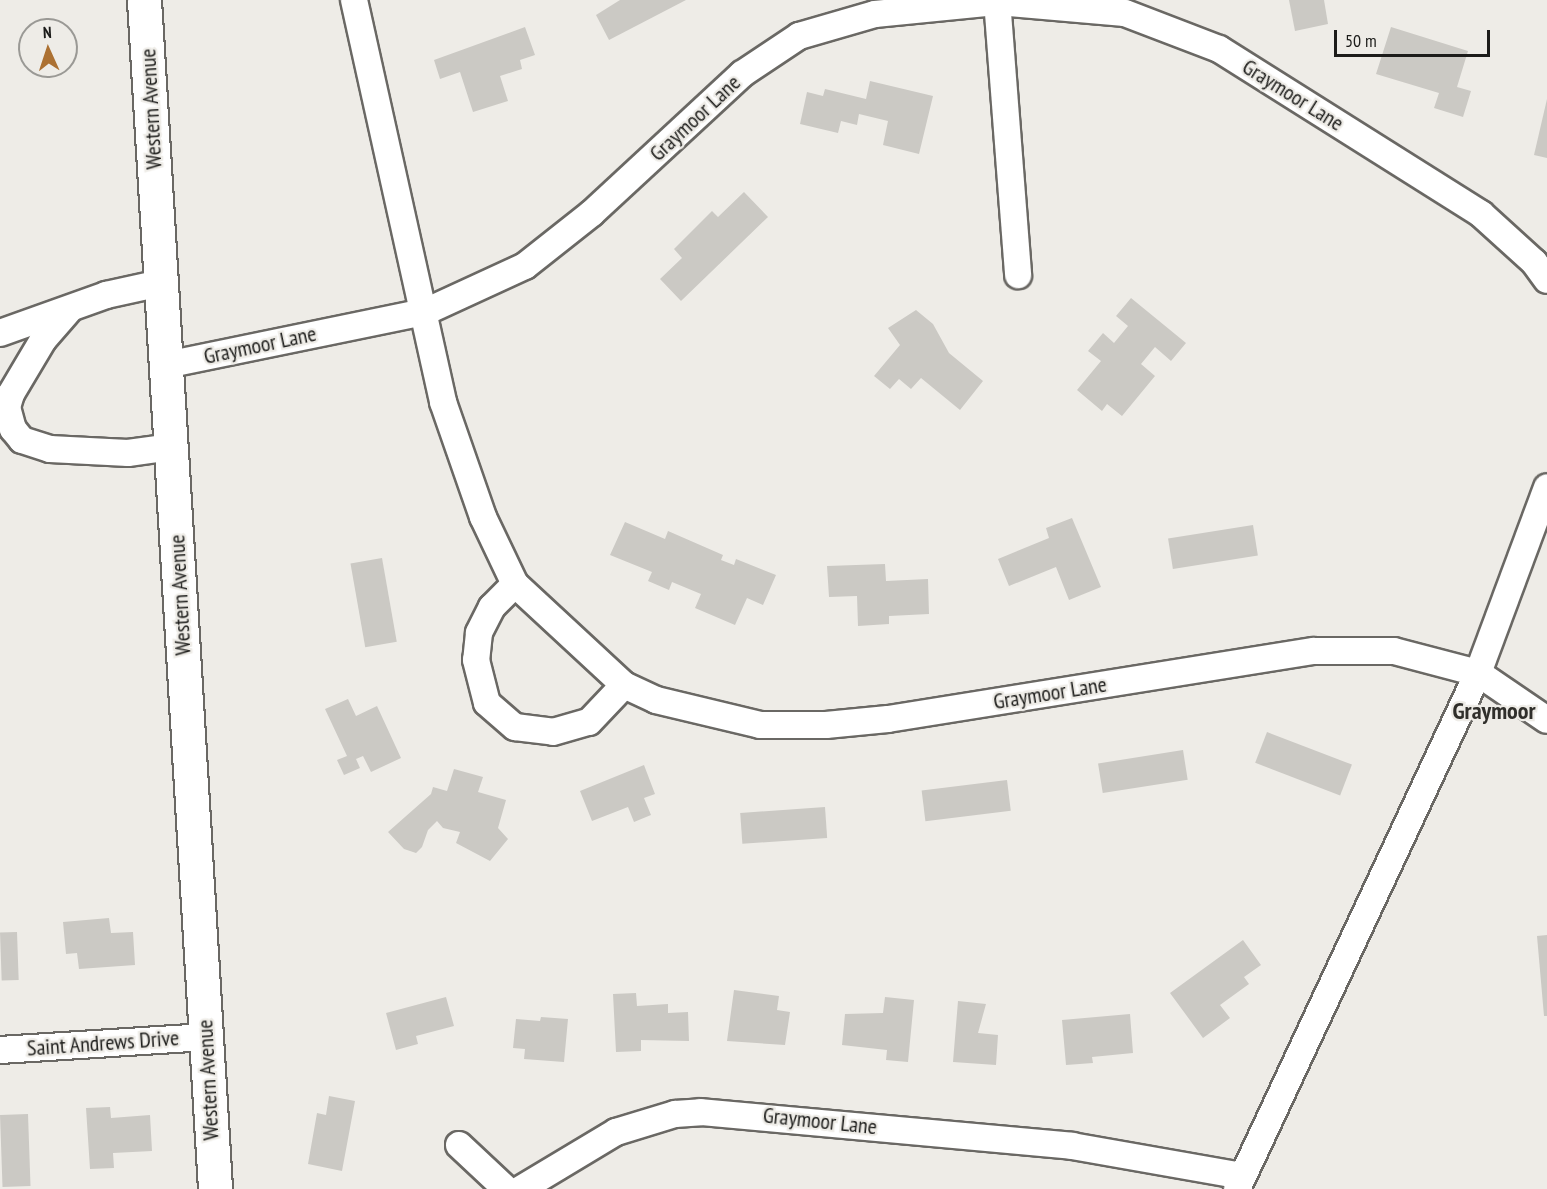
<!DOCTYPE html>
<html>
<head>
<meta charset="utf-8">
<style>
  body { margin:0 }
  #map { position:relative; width:1547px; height:1189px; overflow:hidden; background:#eeece7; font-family:"PT Sans Narrow",sans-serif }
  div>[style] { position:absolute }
  .building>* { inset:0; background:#cbc9c4; transform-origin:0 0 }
  .roads { filter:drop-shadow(2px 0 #6a6864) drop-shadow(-2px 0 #6a6864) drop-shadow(0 2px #6a6864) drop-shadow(0 -2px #6a6864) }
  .minor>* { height:26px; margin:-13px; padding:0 13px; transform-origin:13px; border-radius:13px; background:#fff }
  .major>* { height:33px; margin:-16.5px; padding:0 16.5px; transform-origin:16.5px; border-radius:16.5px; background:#fff }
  span { translate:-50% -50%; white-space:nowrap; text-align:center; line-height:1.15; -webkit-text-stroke:4.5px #eeece7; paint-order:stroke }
  .street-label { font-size:22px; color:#1c1c1a }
  .neighbourhood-label { font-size:24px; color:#302f2b; font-weight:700 }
  .north { position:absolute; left:18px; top:18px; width:60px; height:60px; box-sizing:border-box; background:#eeece7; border:2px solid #9a9995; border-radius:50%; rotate:357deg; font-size:16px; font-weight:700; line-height:24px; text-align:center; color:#1c1c1a }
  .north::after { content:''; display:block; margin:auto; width:21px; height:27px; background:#ac7132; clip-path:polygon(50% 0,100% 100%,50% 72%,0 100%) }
  .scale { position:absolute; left:1334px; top:30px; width:156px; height:27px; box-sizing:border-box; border:3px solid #1c1c1a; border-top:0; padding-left:8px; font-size:18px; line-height:21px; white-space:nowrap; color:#1c1c1a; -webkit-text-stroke:4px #eeece7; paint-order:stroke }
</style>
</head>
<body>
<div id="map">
  <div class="building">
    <div style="clip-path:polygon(620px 0,686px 0,609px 40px,596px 15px)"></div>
    <div style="clip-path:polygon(1289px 0,1324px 0,1328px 24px,1295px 31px)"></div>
    <div style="clip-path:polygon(525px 27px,535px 55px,520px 60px,522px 69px,500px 76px,508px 101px,473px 112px,460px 72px,440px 79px,434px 60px)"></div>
    <div style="clip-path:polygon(1391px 27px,1468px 51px,1457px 87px,1471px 91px,1463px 117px,1434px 108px,1439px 93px,1376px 74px)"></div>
    <div style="clip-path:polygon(870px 81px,933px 96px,919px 154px,883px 145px,888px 121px,859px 114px,857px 125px,841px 121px,838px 133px,800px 124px,807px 92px,823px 96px,825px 89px,866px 99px)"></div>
    <div style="clip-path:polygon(1547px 99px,1547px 158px,1534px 155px)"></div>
    <div style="clip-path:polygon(744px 192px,768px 217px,681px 301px,660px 279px,682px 258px,674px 249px,712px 211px,718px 217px)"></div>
    <div style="clip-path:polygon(1131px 298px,1186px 343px,1171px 361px,1155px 347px,1141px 364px,1155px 376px,1122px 416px,1107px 404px,1102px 411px,1077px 390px,1101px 361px,1088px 351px,1103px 333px,1114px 343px,1128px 326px,1116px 316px)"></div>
    <div style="clip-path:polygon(916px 310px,933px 324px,949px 353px,983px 381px,960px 410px,921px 378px,911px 389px,899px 379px,890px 389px,874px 376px,900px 345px,888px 328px)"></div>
    <div style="clip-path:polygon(1072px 518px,1101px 587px,1069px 600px,1056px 567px,1009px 586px,998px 559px,1049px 538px,1046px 528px)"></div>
    <div style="clip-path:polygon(625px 522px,665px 539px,668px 531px,723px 555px,721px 560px,734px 565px,736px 559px,776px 575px,763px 605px,747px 598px,735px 625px,695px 608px,701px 594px,672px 582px,669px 590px,648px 581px,652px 572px,610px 555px)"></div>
    <div style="left:1253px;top:525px;width:31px;height:86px;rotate:81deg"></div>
    <div style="left:382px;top:558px;width:85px;height:32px;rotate:80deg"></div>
    <div style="clip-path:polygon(885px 564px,886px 581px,928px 579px,929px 614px,889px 616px,889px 624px,858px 626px,857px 596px,829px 597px,827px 566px)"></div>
    <div style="clip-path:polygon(348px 699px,356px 716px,377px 706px,401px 758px,371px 772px,363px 756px,356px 759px,360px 768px,344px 775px,337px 760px,347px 756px,325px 709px)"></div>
    <div style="left:1267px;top:732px;width:91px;height:33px;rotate:21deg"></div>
    <div style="left:1183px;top:750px;width:30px;height:86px;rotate:81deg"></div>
    <div style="clip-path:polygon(644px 765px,655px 794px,644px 798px,651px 815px,634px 822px,628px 807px,592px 821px,580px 791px)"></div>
    <div style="clip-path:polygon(454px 769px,483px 777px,478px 792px,506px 800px,498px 828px,508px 839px,490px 861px,456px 843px,460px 832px,443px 828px,437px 821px,428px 830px,422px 847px,416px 853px,404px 849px,388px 832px,431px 794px,433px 787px,447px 791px)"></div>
    <div style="left:1007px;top:780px;width:31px;height:86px;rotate:83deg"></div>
    <div style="left:825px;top:807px;width:31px;height:85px;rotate:86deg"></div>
    <div style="clip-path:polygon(109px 918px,111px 933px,133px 932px,135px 965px,79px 969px,77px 953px,66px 954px,63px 922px)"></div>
    <div style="left:17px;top:932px;width:48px;height:17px;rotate:88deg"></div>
    <div style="clip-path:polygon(1547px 935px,1547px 1016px,1544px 1016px,1537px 936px)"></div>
    <div style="clip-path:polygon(1243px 940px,1261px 965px,1244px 977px,1249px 984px,1220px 1005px,1230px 1018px,1203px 1038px,1170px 993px)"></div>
    <div style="clip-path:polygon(734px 990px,779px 996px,777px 1010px,790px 1012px,785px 1045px,727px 1041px)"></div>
    <div style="clip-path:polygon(636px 993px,637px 1006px,668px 1004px,668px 1013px,688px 1012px,689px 1041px,641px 1040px,641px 1051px,616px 1052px,613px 994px)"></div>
    <div style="clip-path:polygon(446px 997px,454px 1026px,416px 1036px,418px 1044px,396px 1050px,386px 1013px)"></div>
    <div style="clip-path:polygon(885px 997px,914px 1000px,908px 1062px,886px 1060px,887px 1050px,842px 1045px,845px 1014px,883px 1013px)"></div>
    <div style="clip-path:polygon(958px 1001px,986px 1004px,978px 1033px,998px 1035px,996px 1065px,953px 1062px)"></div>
    <div style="clip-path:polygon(1130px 1014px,1133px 1053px,1092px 1057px,1093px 1063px,1066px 1065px,1062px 1020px)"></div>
    <div style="clip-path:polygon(541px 1017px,568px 1019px,564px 1062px,524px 1059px,525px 1049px,513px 1048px,516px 1019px,540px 1021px)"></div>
    <div style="clip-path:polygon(329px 1096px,355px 1101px,342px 1171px,308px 1164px,317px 1113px,326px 1115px)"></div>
    <div style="clip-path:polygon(110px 1107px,111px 1118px,150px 1115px,152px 1151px,113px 1153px,114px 1168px,90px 1169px,86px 1108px)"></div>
    <div style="left:28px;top:1114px;width:72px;height:28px;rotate:88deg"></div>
  </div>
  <div class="roads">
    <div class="minor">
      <div style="left:354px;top:0;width:412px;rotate:77.5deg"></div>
      <div style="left:443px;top:402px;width:122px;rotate:70.8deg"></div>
      <div style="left:483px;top:517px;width:74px;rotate:64.5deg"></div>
      <div style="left:515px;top:584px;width:149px;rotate:42.8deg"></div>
      <div style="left:997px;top:0;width:276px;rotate:85.6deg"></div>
      <div style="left:70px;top:309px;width:41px;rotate:131.1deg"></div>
      <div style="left:43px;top:340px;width:63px;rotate:120.7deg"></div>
      <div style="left:11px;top:394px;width:14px;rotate:107deg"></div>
      <div style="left:7px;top:407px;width:23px;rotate:75deg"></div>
      <div style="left:13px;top:429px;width:14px;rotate:51deg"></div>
      <div style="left:22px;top:440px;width:29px;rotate:18deg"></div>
      <div style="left:50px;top:449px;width:78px;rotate:2.9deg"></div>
      <div style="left:128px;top:453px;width:43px;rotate:-7.9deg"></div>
      <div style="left:0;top:333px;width:113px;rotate:-19.7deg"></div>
      <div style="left:106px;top:295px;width:56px;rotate:-12.3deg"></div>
      <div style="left:166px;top:365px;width:264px;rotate:-11.6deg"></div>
      <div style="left:425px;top:312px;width:110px;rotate:-24.7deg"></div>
      <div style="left:525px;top:266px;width:85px;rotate:-38.3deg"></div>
      <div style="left:592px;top:213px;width:205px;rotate:-42.8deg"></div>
      <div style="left:742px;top:74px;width:69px;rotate:-33.7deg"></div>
      <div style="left:799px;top:36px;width:79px;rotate:-16.1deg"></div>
      <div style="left:875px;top:14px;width:124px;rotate:-5.6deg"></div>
      <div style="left:998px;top:2px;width:127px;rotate:5deg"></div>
      <div style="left:1125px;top:13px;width:101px;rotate:21deg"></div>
      <div style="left:1219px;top:49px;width:310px;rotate:32.2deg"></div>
      <div style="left:1481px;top:214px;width:72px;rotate:42.2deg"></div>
      <div style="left:1534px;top:262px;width:22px;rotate:54deg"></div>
      <div style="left:515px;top:584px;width:33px;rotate:135deg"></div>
      <div style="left:492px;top:607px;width:29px;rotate:117deg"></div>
      <div style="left:479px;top:633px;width:27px;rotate:96deg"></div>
      <div style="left:476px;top:660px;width:44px;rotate:75.7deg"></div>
      <div style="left:487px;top:703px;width:37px;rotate:41deg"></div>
      <div style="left:515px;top:727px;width:38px;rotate:7deg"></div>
      <div style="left:553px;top:732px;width:37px;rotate:-16deg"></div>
      <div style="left:589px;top:722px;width:51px;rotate:-46.6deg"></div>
      <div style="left:624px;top:685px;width:35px;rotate:25deg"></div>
      <div style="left:656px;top:700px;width:107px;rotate:13.5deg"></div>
      <div style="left:760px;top:725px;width:66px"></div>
      <div style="left:826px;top:725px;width:62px;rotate:-5.5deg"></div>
      <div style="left:888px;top:719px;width:431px;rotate:-9.1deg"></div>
      <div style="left:1314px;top:651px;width:80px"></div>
      <div style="left:1394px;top:651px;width:87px;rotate:14.7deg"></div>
      <div style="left:1478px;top:673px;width:83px;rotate:34.3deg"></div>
      <div style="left:0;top:1050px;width:206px;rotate:-3.6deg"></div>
      <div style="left:459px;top:1145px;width:64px;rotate:43.1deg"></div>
      <div style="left:521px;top:1189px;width:111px;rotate:-31deg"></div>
      <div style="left:616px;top:1132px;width:62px;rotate:-17deg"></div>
      <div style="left:675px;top:1114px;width:26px;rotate:-4deg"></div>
      <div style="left:701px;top:1112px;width:373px;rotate:5.2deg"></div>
      <div style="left:1072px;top:1146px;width:173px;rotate:10deg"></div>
      <div style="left:1237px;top:1189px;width:570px;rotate:-64.96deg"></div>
      <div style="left:1478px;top:673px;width:198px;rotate:-69.6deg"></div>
    </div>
    <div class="major">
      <div style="left:144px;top:0;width:1191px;rotate:86.58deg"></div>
    </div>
  </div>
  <div class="street-label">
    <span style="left:1293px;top:95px;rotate:32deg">Graymoor Lane</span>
    <span style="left:151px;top:109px;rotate:-93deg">Western Avenue</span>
    <span style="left:695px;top:118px;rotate:-43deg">Graymoor Lane</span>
    <span style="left:260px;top:345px;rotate:-12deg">Graymoor Lane</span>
    <span style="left:180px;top:595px;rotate:-93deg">Western Avenue</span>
    <span style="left:1050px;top:693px;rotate:-9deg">Graymoor Lane</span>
    <span style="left:103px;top:1043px;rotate:-4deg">Saint Andrews Drive</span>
    <span style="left:208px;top:1080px;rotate:-93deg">Western Avenue</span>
    <span style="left:820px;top:1121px;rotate:6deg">Graymoor Lane</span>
  </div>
  <div class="neighbourhood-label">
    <span style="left:1494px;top:711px">Graymoor</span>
  </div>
  <div class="north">N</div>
  <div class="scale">50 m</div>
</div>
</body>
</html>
